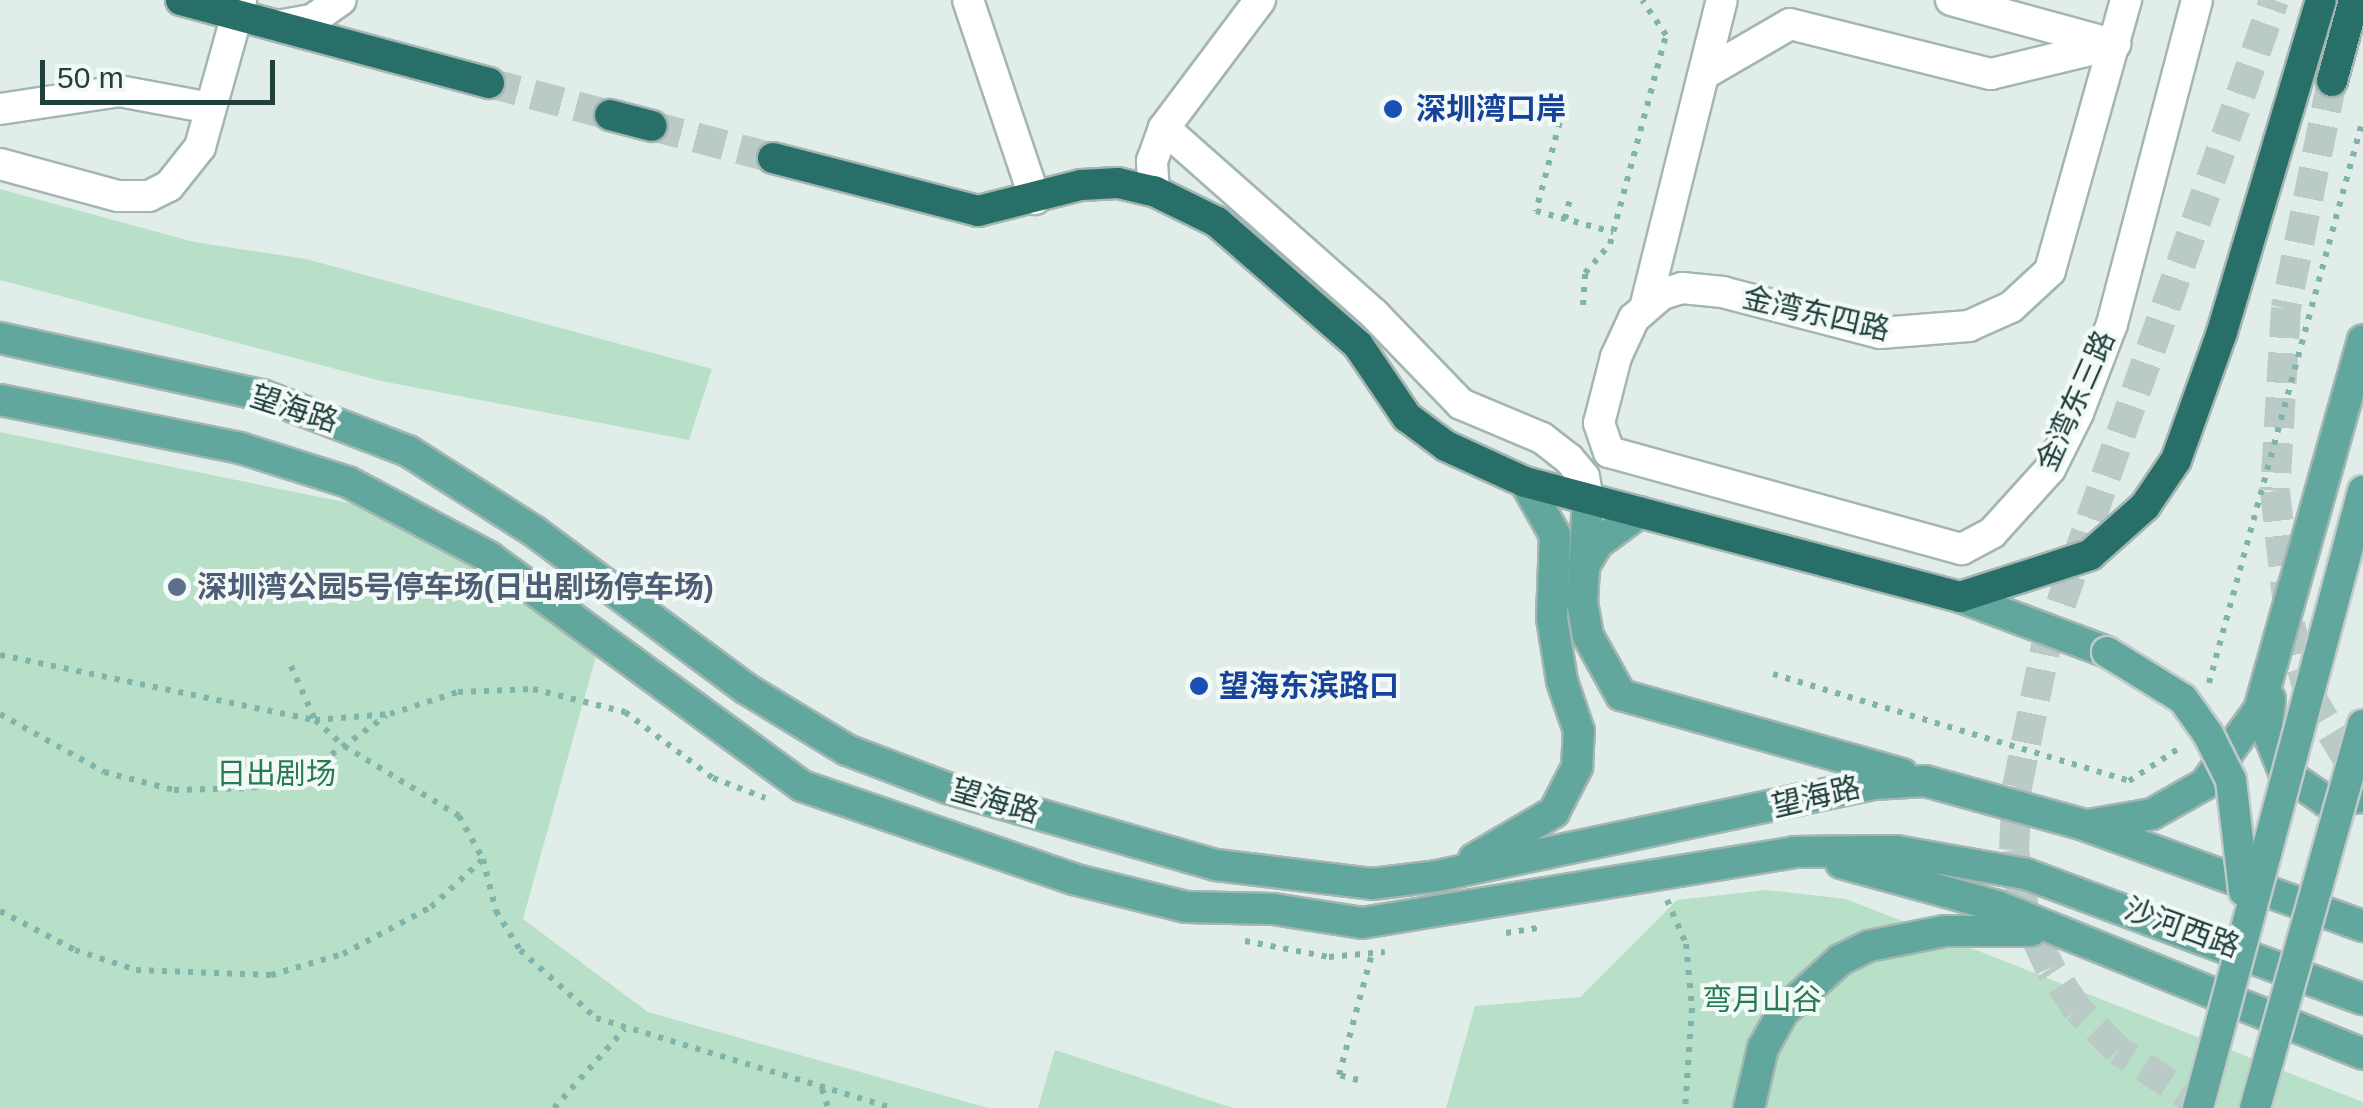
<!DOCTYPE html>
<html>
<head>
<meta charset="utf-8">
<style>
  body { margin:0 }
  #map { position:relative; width:2363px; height:1108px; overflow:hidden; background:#e1ede9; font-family:Helvetica,"Noto Sans SC",sans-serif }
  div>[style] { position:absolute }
  .green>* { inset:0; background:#b8e0c8 }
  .highway-tunnel>* { height:30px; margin-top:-15px; transform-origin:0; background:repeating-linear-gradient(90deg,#bacac6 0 30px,transparent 0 45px) }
  .path>* { height:6px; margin-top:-3px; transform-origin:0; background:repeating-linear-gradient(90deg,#7fb4aa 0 5px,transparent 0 13px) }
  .roads { filter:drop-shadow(2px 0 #a3b6b1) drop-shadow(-2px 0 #a3b6b1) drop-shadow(0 2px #a3b6b1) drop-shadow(0 -2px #a3b6b1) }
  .minor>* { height:30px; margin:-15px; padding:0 15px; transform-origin:15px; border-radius:15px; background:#fff }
  .major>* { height:30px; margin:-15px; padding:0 15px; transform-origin:15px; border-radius:15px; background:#62a79e }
  .highway>* { height:30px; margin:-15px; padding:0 15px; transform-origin:15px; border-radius:15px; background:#296f69 }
  .bridges { filter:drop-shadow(2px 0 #c1cac8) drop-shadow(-2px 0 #c1cac8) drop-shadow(0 2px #c1cac8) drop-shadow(0 -2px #c1cac8) }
  .major-bridge>* { height:30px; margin:-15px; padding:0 15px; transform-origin:15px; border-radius:15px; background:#62a79e }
  .dots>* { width:28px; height:28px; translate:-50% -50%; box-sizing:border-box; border:5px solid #f2f9f7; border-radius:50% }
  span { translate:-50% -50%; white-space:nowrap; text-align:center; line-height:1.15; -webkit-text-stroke:8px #f2f9f7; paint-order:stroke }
  .transit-label { font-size:30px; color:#164399; font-weight:700 }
  .left { translate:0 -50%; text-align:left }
  .street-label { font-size:30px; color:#20403b }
  .service-label { font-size:30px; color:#4e5e75; font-weight:700 }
  .park-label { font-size:30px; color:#267b52 }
  .scale { position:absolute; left:40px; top:60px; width:235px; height:45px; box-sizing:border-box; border:5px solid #20403b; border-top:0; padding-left:12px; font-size:30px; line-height:35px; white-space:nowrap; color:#20403b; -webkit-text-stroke:8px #f2f9f7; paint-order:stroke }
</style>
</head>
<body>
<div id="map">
  <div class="green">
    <div style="clip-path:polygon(0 189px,194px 242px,306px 259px,712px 369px,689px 440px,381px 381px,0 280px)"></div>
    <div style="clip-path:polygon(0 432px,359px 505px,433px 534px,596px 656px,523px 919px,648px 1012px,988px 1108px,0 1108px)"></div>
    <div style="clip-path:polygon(1767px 890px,1846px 899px,2363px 1102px,2363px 1108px,1446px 1108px,1475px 1006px,1580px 997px,1677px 900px)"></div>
    <div style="clip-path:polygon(1055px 1050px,1233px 1108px,1038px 1108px)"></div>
  </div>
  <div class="highway-tunnel">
    <div style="left:2332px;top:81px;width:232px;rotate:101.5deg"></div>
    <div style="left:2286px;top:308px;width:183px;rotate:93.4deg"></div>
    <div style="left:2275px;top:491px;width:135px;rotate:83.6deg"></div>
    <div style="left:2290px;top:625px;width:72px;rotate:74.6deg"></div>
    <div style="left:2309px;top:694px;width:106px;rotate:59.3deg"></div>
    <div style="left:489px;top:83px;width:125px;rotate:14.8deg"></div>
    <div style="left:652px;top:126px;width:125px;rotate:14.8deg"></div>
    <div style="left:2206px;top:1108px;width:105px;rotate:-146.6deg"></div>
    <div style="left:2118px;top:1050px;width:57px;rotate:-135deg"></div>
    <div style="left:2078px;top:1010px;width:50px;rotate:-123.7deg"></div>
    <div style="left:2050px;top:968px;width:59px;rotate:-115.3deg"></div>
    <div style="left:2025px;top:915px;width:66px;rotate:-99.6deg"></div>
    <div style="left:2014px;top:850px;width:63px;rotate:-87.3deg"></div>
    <div style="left:2017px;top:787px;width:144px;rotate:-78.4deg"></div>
    <div style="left:2046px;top:646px;width:685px;rotate:-70.56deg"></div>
  </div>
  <div class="path">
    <div style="left:1563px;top:110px;width:105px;rotate:105deg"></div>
    <div style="left:1536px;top:211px;width:80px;rotate:15.3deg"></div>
    <div style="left:1565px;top:219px;width:25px;rotate:-76deg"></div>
    <div style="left:1583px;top:305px;width:32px;rotate:-86deg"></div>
    <div style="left:1585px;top:273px;width:38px;rotate:-49deg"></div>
    <div style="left:1610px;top:244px;width:216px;rotate:-75deg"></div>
    <div style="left:1666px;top:35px;width:42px;rotate:-124.4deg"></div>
    <div style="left:0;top:655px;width:322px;rotate:11.7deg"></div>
    <div style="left:315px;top:720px;width:75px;rotate:-4.6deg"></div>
    <div style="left:390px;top:714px;width:71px;rotate:-17.9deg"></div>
    <div style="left:458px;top:692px;width:75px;rotate:-2.3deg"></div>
    <div style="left:533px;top:689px;width:95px;rotate:14deg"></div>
    <div style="left:625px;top:712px;width:110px;rotate:36.9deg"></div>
    <div style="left:713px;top:778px;width:56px;rotate:21deg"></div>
    <div style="left:291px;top:666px;width:59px;rotate:66deg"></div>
    <div style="left:315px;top:720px;width:39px;rotate:42deg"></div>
    <div style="left:344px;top:746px;width:135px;rotate:31.3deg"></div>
    <div style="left:459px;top:816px;width:49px;rotate:60.8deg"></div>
    <div style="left:483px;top:859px;width:54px;rotate:76deg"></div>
    <div style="left:496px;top:911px;width:46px;rotate:58.4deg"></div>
    <div style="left:520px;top:950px;width:102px;rotate:41.8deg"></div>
    <div style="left:596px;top:1018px;width:309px;rotate:16.9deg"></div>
    <div style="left:1773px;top:674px;width:372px;rotate:16.7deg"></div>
    <div style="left:2129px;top:781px;width:62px;rotate:-33.2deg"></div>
    <div style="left:2209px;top:683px;width:585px;rotate:-74.73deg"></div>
    <div style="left:0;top:714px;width:119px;rotate:29.1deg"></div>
    <div style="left:104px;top:772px;width:72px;rotate:14.4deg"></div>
    <div style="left:174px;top:790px;width:79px;rotate:-1.5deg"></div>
    <div style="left:253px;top:788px;width:73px;rotate:-20.9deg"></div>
    <div style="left:321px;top:762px;width:80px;rotate:-35.3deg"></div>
    <div style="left:1667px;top:900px;width:48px;rotate:66.6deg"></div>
    <div style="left:1686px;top:944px;width:64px;rotate:84.6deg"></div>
    <div style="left:1692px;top:1008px;width:100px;rotate:94deg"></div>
    <div style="left:0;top:911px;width:85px;rotate:27.5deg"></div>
    <div style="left:75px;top:950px;width:64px;rotate:18.2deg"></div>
    <div style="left:136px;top:970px;width:135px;rotate:2.1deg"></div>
    <div style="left:271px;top:975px;width:75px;rotate:-16.3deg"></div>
    <div style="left:343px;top:954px;width:100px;rotate:-28.1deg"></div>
    <div style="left:431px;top:907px;width:69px;rotate:-42.7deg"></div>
    <div style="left:1506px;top:933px;width:37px;rotate:-9deg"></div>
    <div style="left:1245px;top:941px;width:86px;rotate:10.8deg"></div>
    <div style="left:1329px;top:957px;width:56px;rotate:-5.1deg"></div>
    <div style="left:1358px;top:1080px;width:20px;rotate:-165deg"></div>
    <div style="left:1339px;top:1075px;width:122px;rotate:-74.8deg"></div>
    <div style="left:822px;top:1089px;width:20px;rotate:72deg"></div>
    <div style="left:554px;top:1108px;width:106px;rotate:-48.1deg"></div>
  </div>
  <div class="roads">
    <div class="minor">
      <div style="left:968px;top:0;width:210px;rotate:71.4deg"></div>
      <div style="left:1951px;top:0;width:167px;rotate:15.3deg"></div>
      <div style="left:2126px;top:0;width:281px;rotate:105.7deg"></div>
      <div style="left:2050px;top:271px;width:53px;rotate:137.3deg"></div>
      <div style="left:2011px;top:307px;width:46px;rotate:155.7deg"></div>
      <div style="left:1969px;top:326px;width:89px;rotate:175.5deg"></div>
      <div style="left:1880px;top:333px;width:162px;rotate:-165.4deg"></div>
      <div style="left:1723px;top:292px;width:41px;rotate:-174.4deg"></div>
      <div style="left:1682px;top:288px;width:21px;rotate:163deg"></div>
      <div style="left:1662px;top:294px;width:37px;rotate:139deg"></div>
      <div style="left:1634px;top:318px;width:43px;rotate:114.8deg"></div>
      <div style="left:1616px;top:357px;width:68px;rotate:104.4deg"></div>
      <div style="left:1599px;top:423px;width:31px;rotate:71deg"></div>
      <div style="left:1609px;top:452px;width:366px;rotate:15.4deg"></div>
      <div style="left:1962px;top:549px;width:34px;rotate:-28deg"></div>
      <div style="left:1992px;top:533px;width:86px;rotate:-47.8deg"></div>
      <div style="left:2050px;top:469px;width:63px;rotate:-63.4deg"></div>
      <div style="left:2078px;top:413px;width:95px;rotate:-69.1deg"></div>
      <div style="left:2112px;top:324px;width:335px;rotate:-75.3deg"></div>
      <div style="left:277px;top:26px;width:36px;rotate:-10deg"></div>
      <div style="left:312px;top:20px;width:35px;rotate:-35deg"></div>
      <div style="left:1704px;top:74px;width:99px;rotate:-30.2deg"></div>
      <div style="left:1790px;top:24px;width:207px;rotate:14deg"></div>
      <div style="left:1991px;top:74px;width:128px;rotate:-13.6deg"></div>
      <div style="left:0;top:109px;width:120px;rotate:-8.6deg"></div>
      <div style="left:119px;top:91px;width:93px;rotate:10.6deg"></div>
      <div style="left:1164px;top:128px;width:281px;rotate:41.5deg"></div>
      <div style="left:1374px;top:314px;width:125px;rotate:46deg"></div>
      <div style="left:1461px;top:404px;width:88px;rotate:22.8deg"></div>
      <div style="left:1542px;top:438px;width:34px;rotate:38deg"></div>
      <div style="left:1569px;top:459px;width:23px;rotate:50deg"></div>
      <div style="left:1584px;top:477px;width:22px;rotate:80deg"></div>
      <div style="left:0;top:164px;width:122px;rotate:15.2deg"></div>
      <div style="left:118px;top:196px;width:31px"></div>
      <div style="left:149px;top:196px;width:22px;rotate:-27deg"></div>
      <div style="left:169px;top:186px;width:50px;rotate:-51.5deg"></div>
      <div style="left:200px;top:147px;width:153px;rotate:-74.4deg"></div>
      <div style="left:1154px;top:191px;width:30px;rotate:-94deg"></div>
      <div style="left:1152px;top:161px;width:35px;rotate:-70deg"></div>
      <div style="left:1164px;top:128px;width:160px;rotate:-53.1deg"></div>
      <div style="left:1646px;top:304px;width:313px;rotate:-76deg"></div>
    </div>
    <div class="major">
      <div style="left:0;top:338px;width:268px;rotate:12.3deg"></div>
      <div style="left:262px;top:395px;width:156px;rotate:21deg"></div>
      <div style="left:408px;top:451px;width:151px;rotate:32.5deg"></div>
      <div style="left:535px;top:532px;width:262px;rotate:36.6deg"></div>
      <div style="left:745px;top:688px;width:119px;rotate:31.3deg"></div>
      <div style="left:847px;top:750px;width:107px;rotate:20.8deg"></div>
      <div style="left:947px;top:788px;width:280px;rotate:16deg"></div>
      <div style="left:1216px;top:865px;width:157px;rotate:6.9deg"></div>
      <div style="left:1372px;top:884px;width:65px;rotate:-7deg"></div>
      <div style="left:1437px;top:876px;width:447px;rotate:-11.9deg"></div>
      <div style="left:1874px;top:784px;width:51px;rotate:-3.4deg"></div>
      <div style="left:1925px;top:781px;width:162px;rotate:15.4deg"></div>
      <div style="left:2081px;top:824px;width:300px;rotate:19.9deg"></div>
      <div style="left:0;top:400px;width:245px;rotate:11.3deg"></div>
      <div style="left:240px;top:448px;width:113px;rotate:17.5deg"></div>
      <div style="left:348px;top:482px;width:160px;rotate:28deg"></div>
      <div style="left:489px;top:557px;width:388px;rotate:36.2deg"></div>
      <div style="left:802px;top:786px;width:287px;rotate:18.9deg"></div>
      <div style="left:1073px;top:879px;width:116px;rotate:13.9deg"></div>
      <div style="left:1186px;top:907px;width:87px;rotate:1.3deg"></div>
      <div style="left:1273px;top:909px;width:90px;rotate:8.9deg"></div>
      <div style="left:1362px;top:923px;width:438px;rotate:-9.3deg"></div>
      <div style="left:1794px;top:852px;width:102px;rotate:-0.6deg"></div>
      <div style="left:1896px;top:851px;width:132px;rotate:10deg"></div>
      <div style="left:2026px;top:874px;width:359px;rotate:20.4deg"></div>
      <div style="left:1588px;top:499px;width:103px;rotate:93.3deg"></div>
      <div style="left:1582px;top:602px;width:35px;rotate:80deg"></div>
      <div style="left:1588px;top:636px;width:68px;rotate:60.8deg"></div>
      <div style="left:1621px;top:695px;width:292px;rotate:15.7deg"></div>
      <div style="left:1584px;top:566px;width:27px;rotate:-59deg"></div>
      <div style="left:1598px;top:543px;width:52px;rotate:-36.4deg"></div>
      <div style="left:1960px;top:597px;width:157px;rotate:20.5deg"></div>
      <div style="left:2270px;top:699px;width:31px;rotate:96deg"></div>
      <div style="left:2267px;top:730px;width:45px;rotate:68deg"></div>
      <div style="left:2284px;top:772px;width:51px;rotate:34.6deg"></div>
      <div style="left:2326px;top:801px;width:37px;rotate:-6deg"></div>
      <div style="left:2094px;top:824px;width:59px;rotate:-9.8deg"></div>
      <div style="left:2152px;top:814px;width:61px;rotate:-29.5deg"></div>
      <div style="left:2205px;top:784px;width:92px;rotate:-53.9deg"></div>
      <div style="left:2259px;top:710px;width:384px;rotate:-74.3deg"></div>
      <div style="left:1474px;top:859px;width:93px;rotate:-30.4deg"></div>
      <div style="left:1554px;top:812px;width:51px;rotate:-62.9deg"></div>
      <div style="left:1577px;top:767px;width:36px;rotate:-87deg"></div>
      <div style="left:1579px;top:731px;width:53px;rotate:-108.8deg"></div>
      <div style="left:1562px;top:681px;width:64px;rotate:-99deg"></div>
      <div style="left:1552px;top:618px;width:83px;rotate:-87.9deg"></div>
      <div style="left:1555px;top:535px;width:61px;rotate:-119.5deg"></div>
      <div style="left:1841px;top:863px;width:162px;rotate:15.4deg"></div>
      <div style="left:1997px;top:906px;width:395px;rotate:22deg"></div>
      <div style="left:1749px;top:1108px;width:62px;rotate:-76.9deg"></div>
      <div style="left:1763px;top:1048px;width:41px;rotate:-60.9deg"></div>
      <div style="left:1783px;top:1012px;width:77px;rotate:-42.4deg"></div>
      <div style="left:1840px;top:960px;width:32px;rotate:-26deg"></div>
      <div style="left:1869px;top:946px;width:77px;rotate:-11.2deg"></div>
      <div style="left:1945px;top:931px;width:86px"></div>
    </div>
    <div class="highway">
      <div style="left:181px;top:0;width:319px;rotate:15.1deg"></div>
      <div style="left:2332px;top:81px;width:84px;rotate:-74.8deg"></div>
      <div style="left:610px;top:115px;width:43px;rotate:14.7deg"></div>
      <div style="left:773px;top:158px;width:212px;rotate:14.5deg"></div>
      <div style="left:978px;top:211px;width:106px;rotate:-14.2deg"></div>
      <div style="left:1081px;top:185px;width:37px;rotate:-3deg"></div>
      <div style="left:1118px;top:183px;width:37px;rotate:13deg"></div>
      <div style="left:1154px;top:191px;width:70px;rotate:26.2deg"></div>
      <div style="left:1217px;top:222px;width:187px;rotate:41.1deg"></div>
      <div style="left:1358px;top:345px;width:87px;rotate:55.8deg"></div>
      <div style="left:1407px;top:417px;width:49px;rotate:36.6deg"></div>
      <div style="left:1446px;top:446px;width:87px;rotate:24.5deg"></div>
      <div style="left:1525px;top:482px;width:450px;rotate:14.8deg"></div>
      <div style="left:1960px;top:597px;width:137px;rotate:-17.9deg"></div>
      <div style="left:2090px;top:555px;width:74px;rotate:-41.7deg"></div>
      <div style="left:2145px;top:506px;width:55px;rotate:-56deg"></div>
      <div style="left:2176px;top:460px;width:136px;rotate:-70.2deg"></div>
      <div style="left:2222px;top:332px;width:346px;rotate:-73.4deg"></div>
    </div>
  </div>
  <div class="bridges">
    <div class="major-bridge">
      <div style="left:2107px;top:652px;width:89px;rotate:31.7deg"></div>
      <div style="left:2183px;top:699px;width:43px;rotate:54.5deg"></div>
      <div style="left:2208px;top:734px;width:51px;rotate:63.4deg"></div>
      <div style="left:2231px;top:780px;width:112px;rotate:83.3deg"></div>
      <div style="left:2198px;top:1108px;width:639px;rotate:-75.03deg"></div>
      <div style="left:2255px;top:1108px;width:398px;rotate:-74.3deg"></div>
    </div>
  </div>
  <div class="dots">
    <div style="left:1393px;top:109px;background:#1a4fb4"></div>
    <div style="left:177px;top:587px;background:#5c6f8a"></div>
    <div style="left:1199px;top:686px;background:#1a4fb4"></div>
  </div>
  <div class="transit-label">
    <span class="left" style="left:1416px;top:109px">深圳湾口岸</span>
    <span class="left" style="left:1219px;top:686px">望海东滨路口</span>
  </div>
  <div class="street-label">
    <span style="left:1816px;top:314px;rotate:13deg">金湾东四路</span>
    <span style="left:2076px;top:401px;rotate:-66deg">金湾东三路</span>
    <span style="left:294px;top:409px;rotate:18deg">望海路</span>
    <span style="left:1816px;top:797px;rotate:-13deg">望海路</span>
    <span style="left:995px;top:801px;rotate:16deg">望海路</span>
    <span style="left:2182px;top:928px;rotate:20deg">沙河西路</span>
  </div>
  <div class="service-label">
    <span class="left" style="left:197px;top:587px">深圳湾公园5号停车场(日出剧场停车场)</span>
  </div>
  <div class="park-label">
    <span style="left:276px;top:774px">日出剧场</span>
    <span style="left:1762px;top:1000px">弯月山谷</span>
  </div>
  <div class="scale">50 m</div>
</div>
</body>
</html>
